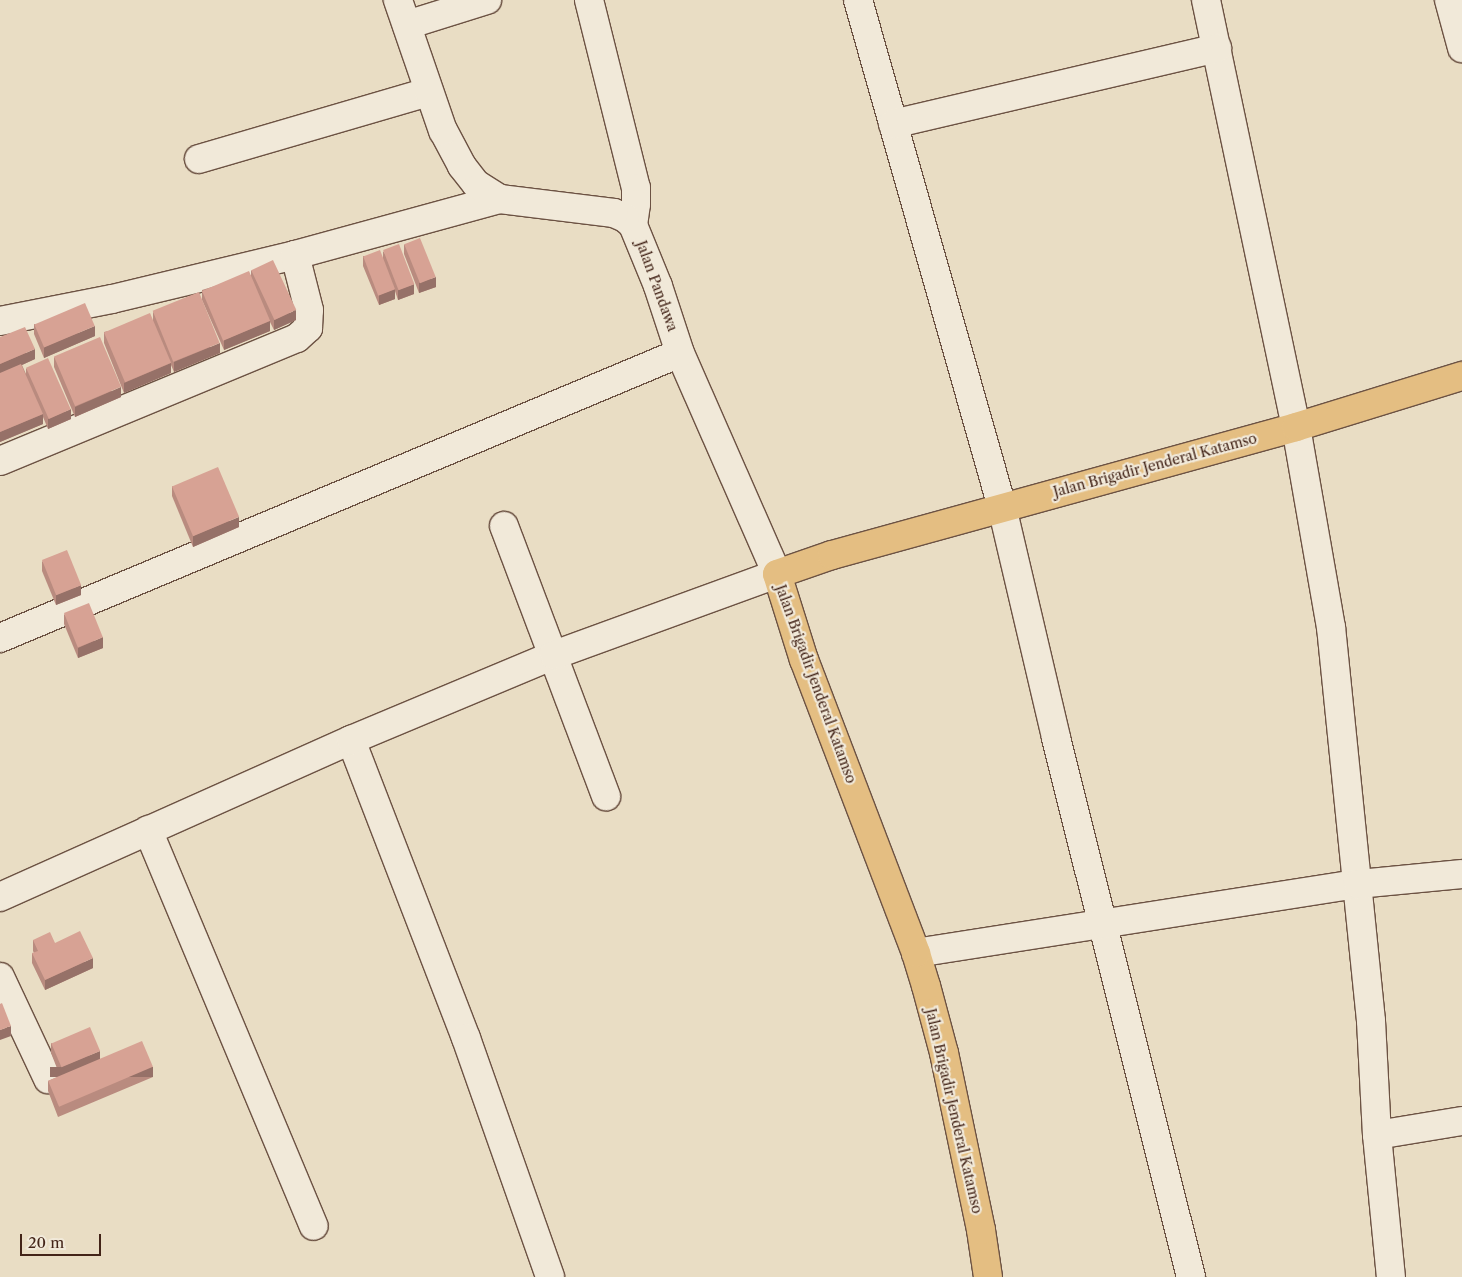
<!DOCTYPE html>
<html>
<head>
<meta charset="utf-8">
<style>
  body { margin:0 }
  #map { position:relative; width:1462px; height:1277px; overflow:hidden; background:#e9ddc4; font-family:"Libre Caslon Text",serif }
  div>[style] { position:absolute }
  .roads { filter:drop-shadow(1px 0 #6c5243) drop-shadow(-1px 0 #6c5243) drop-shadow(0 1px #6c5243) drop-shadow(0 -1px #6c5243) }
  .minor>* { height:28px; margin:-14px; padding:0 14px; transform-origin:14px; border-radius:14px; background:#f1e9d9 }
  .major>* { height:28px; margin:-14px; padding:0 14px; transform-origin:14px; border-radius:14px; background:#e4be82 }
  .wall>* { inset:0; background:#b98b7f }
  .shaded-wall>* { inset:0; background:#967168; transform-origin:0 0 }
  .building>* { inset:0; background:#d7a294; transform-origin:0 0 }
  span { translate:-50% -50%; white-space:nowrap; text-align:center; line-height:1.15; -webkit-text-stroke:4.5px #f1e9d9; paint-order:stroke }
  .street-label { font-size:14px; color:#432418 }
  .scale { position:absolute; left:20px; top:1234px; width:81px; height:22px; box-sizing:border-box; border:2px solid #432418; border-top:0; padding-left:6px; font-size:15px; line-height:18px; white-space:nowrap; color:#432418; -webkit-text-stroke:4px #f1e9d9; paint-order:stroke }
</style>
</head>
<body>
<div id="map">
  <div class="roads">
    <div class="minor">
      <div style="left:589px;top:0;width:194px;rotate:76deg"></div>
      <div style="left:636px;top:188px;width:16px;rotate:90deg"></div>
      <div style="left:636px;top:204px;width:21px;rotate:98deg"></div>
      <div style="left:858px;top:0;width:527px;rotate:74.14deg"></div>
      <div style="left:1002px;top:507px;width:237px;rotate:76.8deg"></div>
      <div style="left:1056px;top:738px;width:556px;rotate:75.94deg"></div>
      <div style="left:1206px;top:0;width:436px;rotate:78.1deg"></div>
      <div style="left:1296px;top:427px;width:203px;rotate:80.1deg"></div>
      <div style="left:1331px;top:627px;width:396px;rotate:84.2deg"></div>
      <div style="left:1371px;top:1021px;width:114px;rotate:87deg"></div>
      <div style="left:1377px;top:1135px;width:143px;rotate:84.4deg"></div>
      <div style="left:1449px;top:0;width:50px;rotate:74.8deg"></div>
      <div style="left:407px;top:25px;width:84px;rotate:-17.4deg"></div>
      <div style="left:893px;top:124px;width:333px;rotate:-13.2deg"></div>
      <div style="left:199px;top:159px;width:239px;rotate:-16.3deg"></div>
      <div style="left:0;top:321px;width:114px;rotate:-11.1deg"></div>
      <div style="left:112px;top:299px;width:188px;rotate:-13.5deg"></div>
      <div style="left:295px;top:255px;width:213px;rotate:-15.3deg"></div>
      <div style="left:0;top:461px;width:321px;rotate:-22.5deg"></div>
      <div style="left:297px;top:338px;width:15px;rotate:-42deg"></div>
      <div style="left:308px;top:328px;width:18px;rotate:-87deg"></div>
      <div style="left:309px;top:310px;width:57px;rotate:-104.3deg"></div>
      <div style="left:504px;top:526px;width:289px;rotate:69.3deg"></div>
      <div style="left:0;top:638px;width:737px;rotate:-22.74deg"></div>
      <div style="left:351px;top:740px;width:319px;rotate:68.9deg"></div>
      <div style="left:466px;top:1038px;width:253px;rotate:70.6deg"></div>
      <div style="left:148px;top:830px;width:429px;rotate:67.3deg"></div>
      <div style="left:0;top:897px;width:385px;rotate:-24.1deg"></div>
      <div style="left:351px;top:740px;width:220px;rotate:-22.7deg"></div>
      <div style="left:554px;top:655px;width:237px;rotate:-20deg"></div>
      <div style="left:777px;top:574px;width:241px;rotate:-113.7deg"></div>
      <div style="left:680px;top:353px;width:71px;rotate:-108.2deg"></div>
      <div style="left:658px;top:286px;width:66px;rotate:-112.3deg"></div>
      <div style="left:633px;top:225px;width:11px;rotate:-139deg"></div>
      <div style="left:625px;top:218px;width:12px;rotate:-156deg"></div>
      <div style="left:614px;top:213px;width:115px;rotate:-173deg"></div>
      <div style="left:500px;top:199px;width:28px;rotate:-148deg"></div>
      <div style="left:476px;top:184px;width:23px;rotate:-128deg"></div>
      <div style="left:462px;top:166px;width:40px;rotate:-118deg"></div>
      <div style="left:443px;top:131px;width:139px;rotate:-109deg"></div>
      <div style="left:916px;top:953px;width:447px;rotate:-8.9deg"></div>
      <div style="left:1358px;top:884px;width:104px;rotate:-5.5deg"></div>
      <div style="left:0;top:977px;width:113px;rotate:64.8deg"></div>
      <div style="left:1377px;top:1135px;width:86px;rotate:-9.4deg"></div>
    </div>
    <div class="major">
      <div style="left:988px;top:1277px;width:48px;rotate:-98.5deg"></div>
      <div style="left:981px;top:1230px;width:181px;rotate:-101.8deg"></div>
      <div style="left:944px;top:1053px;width:69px;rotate:-105deg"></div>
      <div style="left:926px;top:986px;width:34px;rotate:-107deg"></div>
      <div style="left:916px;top:953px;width:314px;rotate:-110.9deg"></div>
      <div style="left:804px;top:660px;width:90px;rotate:-107.4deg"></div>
      <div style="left:777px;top:574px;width:58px;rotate:-19.1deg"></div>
      <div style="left:832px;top:555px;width:481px;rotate:-15.4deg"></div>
      <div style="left:1296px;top:427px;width:174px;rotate:-17.1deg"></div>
    </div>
  </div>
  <div class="wall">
    <div style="clip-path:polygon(404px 244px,436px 287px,419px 293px,404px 254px)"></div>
    <div style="clip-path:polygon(383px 251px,414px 294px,398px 300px,395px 291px,395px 299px,379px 305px,363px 266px,363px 256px,383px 258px)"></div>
    <div style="clip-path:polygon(251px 270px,296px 320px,274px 330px,270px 322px,270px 331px,224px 350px,202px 300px,202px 290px,251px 275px)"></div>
    <div style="clip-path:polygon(153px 312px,220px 353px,174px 372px,171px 365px,171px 373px,124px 393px,104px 343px,104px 332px,153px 321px)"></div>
    <div style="clip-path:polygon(34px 324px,95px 336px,44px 358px,34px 334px)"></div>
    <div style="clip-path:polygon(0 337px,35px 359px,22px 365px,26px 374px,26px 368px,71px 419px,48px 429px,43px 417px,43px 424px,0 442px)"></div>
    <div style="clip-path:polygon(54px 357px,121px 397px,75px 417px,54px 367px)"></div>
    <div style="clip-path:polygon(172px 486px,239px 527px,193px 547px,172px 496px)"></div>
    <div style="clip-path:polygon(42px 561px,81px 595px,56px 605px,42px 571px)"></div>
    <div style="clip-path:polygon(64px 614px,103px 648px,78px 658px,64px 624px)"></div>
    <div style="clip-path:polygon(33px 940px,55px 943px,93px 968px,45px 990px,32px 963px,32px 953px,34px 953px,33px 951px)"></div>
    <div style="clip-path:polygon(51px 1043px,100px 1059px,153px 1077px,58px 1117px,48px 1091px,48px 1081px,60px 1076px,51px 1053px)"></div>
  </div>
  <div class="shaded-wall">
    <div style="clip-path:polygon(436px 277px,436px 287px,419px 293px,419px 283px)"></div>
    <div style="clip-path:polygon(414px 284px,414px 294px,398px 300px,398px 290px)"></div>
    <div style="clip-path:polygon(395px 289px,395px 299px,379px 305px,379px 295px)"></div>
    <div style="clip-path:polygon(296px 310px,296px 320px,274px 330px,274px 320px)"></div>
    <div style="clip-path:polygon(270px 321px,270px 331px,224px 350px,224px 340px)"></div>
    <div style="clip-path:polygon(95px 326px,95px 336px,44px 358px,44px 347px)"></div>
    <div style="clip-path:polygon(220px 343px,220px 353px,174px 372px,174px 362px)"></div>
    <div style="clip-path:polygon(35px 349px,35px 359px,0 375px,0 364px)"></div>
    <div style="clip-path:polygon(171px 363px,171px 373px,124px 393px,124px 383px)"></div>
    <div style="clip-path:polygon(121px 387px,121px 397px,75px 417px,75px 407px)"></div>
    <div style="clip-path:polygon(71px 409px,71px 419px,48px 429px,48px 419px)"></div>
    <div style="clip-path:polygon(43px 414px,43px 424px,0 442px,0 432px)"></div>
    <div style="clip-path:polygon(239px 517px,239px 527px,193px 547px,193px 536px)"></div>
    <div style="clip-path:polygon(81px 585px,81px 595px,56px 605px,56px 595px)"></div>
    <div style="clip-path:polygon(103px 637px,103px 648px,78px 658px,78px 648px)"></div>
    <div style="clip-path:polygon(93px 958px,93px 968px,45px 990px,45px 980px)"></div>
    <div style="clip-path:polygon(11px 1026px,11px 1036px,0 1040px,0 1030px)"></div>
    <div style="clip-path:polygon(100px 1051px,100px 1061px,61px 1077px,61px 1067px)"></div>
    <div style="left:153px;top:1067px;width:10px;height:103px;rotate:90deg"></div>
  </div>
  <div class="building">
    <div style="left:420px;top:238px;width:42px;height:17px;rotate:68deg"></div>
    <div style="left:399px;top:244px;width:43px;height:17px;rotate:69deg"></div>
    <div style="left:380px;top:250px;width:42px;height:18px;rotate:69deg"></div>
    <div style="left:273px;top:260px;width:55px;height:24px;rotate:65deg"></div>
    <div style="left:249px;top:271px;width:54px;height:51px;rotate:67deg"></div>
    <div style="left:199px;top:292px;width:55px;height:50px;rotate:68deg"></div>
    <div style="left:85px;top:303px;width:25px;height:55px;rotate:67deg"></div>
    <div style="left:150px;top:313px;width:54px;height:50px;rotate:67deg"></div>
    <div style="clip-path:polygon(25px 327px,35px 349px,0 364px,0 337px)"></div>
    <div style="left:100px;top:337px;width:54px;height:50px;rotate:67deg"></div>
    <div style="left:48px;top:358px;width:56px;height:24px;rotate:66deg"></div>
    <div style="clip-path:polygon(21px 364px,43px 414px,0 432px,0 373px)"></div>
    <div style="left:218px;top:467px;width:54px;height:50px;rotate:67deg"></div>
    <div style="left:67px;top:550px;width:38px;height:27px;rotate:68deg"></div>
    <div style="left:89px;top:603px;width:37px;height:27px;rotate:68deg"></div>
    <div style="clip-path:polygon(80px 931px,93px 958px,45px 980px,32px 953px,38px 951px,33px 940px,50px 932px,55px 943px)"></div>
    <div style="clip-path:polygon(2px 1003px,11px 1026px,0 1030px,0 1004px)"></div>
    <div style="left:90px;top:1027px;width:26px;height:42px;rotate:67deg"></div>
    <div style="left:142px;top:1041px;width:28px;height:102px;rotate:67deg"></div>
  </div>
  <div class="street-label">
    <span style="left:657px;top:286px;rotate:70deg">Jalan Pandawa</span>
    <span style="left:1155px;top:465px;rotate:-15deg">Jalan Brigadir Jenderal Katamso</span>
    <span style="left:816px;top:684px;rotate:70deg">Jalan Brigadir Jenderal Katamso</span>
    <span style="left:954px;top:1111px;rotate:77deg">Jalan Brigadir Jenderal Katamso</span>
  </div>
  <div class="scale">20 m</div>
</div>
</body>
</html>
